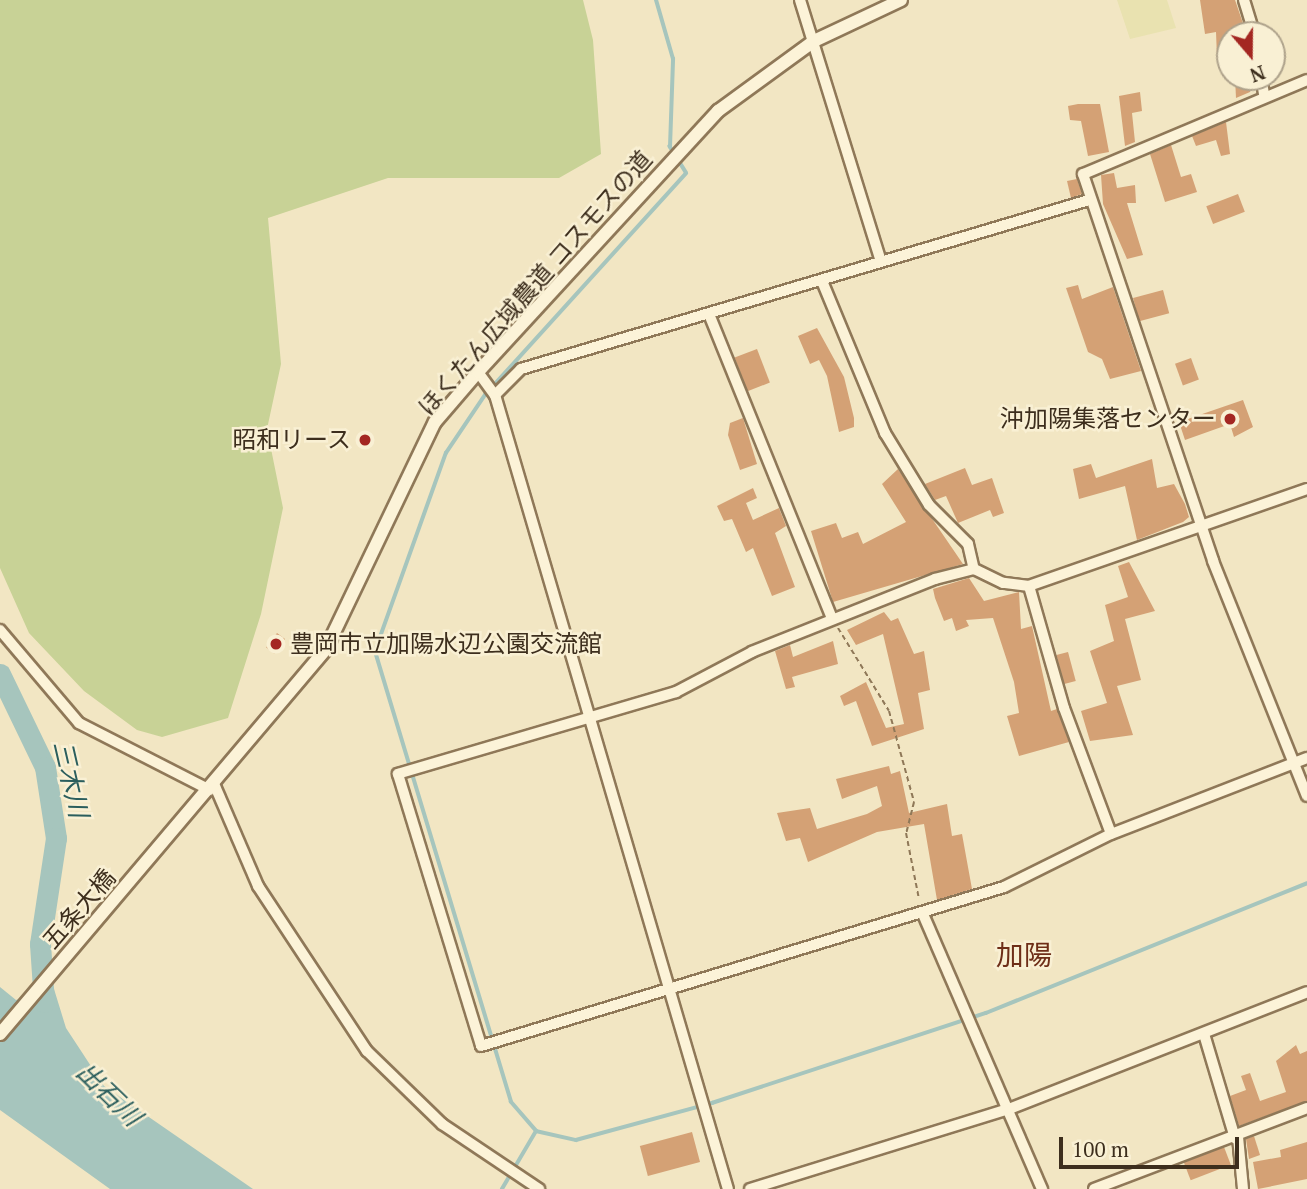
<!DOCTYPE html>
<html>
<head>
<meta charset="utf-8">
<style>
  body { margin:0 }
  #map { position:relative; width:1307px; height:1189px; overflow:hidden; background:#f2e6c3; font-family:"PT Serif","Noto Sans JP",serif }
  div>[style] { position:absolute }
  .farmland>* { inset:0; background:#e9e2b0 }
  .green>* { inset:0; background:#c8d296 }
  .water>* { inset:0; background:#a6c5bd }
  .stream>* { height:3.5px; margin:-1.75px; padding:0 1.75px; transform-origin:1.75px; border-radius:1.75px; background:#a6c5bd }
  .river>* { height:21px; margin:-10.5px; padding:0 10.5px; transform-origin:10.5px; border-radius:10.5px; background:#a6c5bd }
  .building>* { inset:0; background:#d4a175; transform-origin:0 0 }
  .path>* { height:2px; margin-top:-1px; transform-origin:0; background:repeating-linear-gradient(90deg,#8f7858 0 5px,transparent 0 8.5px) }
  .roads { filter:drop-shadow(2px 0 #8f7858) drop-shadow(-2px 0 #8f7858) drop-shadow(0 2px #8f7858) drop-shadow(0 -2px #8f7858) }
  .minor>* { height:10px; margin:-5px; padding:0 5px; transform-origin:5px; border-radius:5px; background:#fcf3d8 }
  .tertiary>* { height:12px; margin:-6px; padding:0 6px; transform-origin:6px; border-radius:6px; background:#fcf3d8 }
  .dots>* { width:19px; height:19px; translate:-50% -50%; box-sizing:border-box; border:4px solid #f9f0d4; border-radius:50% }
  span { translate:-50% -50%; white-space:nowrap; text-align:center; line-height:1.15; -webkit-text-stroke:5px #f9f0d4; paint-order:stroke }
  .street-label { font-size:24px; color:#3d2e1d }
  .poi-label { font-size:24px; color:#3d2e1d }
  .right { translate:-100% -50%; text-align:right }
  .left { translate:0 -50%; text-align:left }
  .water-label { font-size:26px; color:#2b5e5d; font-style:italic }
  .quarter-label { font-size:28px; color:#6e2e18 }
  .north { position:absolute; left:1216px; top:21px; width:70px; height:70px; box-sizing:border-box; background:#f9f0d4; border:2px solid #aea28b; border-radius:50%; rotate:160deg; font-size:19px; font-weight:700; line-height:28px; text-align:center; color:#3d2e1d }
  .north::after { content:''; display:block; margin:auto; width:24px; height:32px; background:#a42722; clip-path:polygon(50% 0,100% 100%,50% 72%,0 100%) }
  .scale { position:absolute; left:1059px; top:1137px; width:180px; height:32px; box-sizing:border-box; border:4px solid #3d2e1d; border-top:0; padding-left:9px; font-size:21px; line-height:24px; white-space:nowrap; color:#3d2e1d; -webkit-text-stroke:5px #f9f0d4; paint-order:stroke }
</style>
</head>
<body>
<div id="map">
  <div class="farmland">
    <div style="clip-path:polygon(1117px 0,1167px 0,1176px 28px,1130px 39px)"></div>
  </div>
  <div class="green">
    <div style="clip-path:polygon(0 0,583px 0,593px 40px,601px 154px,559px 178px,388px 178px,268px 218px,281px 364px,267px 429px,283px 508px,261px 614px,228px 718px,162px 737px,137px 730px,84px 691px,29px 633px,0 568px)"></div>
  </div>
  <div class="water">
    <div style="clip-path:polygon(0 987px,16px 1000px,54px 989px,66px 1028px,104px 1086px,253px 1189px,110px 1189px,0 1110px)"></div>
  </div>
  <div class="stream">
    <div style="left:536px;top:1131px;width:41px;rotate:12.7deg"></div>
    <div style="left:576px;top:1140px;width:141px;rotate:-15.2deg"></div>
    <div style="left:712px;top:1103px;width:288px;rotate:-18.2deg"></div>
    <div style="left:986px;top:1013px;width:346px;rotate:-22deg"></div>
    <div style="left:502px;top:1189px;width:67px;rotate:-59.6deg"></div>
    <div style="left:536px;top:1131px;width:38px;rotate:-131deg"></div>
    <div style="left:511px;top:1102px;width:471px;rotate:-106.8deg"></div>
    <div style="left:375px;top:651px;width:210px;rotate:-70.3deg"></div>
    <div style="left:446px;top:453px;width:70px;rotate:-56.1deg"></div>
    <div style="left:485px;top:395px;width:299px;rotate:-47.8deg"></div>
    <div style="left:686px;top:173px;width:31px;rotate:-122deg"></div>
    <div style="left:670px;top:147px;width:88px;rotate:-88deg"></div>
    <div style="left:673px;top:59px;width:61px;rotate:-106.1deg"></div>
  </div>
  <div class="river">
    <div style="left:0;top:674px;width:103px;rotate:64.2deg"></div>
    <div style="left:45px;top:767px;width:72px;rotate:81.2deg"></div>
    <div style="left:56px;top:838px;width:107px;rotate:98.6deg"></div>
    <div style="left:40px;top:944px;width:58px;rotate:86.1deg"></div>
  </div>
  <div class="building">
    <div style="clip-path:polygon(1200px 0,1235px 0,1245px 29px,1230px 32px,1230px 57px,1217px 58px,1216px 32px,1205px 34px)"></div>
    <div style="clip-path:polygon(1235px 77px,1253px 77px,1250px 92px,1236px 98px)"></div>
    <div style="clip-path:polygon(1140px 92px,1142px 111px,1132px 113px,1135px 142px,1125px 146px,1119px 96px)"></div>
    <div style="clip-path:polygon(1078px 104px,1100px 104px,1109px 152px,1088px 156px,1081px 121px,1070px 120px,1068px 106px)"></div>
    <div style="clip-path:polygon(1226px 122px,1230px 154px,1221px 156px,1216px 140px,1196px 146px,1192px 136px)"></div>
    <div style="clip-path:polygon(1171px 145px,1181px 177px,1191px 174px,1197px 192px,1165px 202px,1150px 154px)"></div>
    <div style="clip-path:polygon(1114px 173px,1117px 188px,1135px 185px,1136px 203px,1127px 203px,1143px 255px,1127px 259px,1103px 204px,1101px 175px)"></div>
    <div style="clip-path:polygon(1077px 179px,1082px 194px,1071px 198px,1067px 181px)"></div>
    <div style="left:1238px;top:194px;width:19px;height:34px;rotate:69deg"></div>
    <div style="clip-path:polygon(1078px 285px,1082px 299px,1113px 287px,1141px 371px,1110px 379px,1102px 359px,1088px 352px,1066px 288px)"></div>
    <div style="left:1163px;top:290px;width:24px;height:31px;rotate:75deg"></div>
    <div style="clip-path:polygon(817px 328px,844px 377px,854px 418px,854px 427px,839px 432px,827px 376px,819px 360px,810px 364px,798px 336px)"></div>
    <div style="left:757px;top:349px;width:36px;height:24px;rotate:69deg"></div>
    <div style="left:1191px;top:358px;width:23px;height:17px;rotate:70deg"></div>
    <div style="clip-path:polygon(1243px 400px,1253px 427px,1234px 437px,1230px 424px,1185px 440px,1179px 422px)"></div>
    <div style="clip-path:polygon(743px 418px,757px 464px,740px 470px,728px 435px,730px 423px)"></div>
    <div style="clip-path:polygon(1152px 459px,1157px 488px,1174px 484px,1185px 504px,1189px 517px,1183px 522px,1137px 540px,1125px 486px,1079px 499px,1073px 469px,1091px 464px,1096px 478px)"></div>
    <div style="clip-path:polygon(965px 468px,972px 485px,992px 478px,1004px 513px,993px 517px,990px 510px,958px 523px,946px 496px,935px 500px,925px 484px)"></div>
    <div style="clip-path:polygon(898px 469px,963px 564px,833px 602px,811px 531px,836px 523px,842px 538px,858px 532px,863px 544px,906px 522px,882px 484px)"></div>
    <div style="clip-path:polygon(753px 488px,757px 498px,746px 503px,753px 520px,779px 508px,786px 526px,775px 533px,795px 587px,772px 596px,753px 548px,746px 552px,732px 519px,724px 521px,717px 506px)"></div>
    <div style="clip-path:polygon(1129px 562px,1155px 611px,1125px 619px,1141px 680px,1117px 686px,1133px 735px,1090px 741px,1081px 711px,1107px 703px,1090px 651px,1114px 641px,1105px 605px,1128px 597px,1118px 566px)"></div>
    <div style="clip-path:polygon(969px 578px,984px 601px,1019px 592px,1021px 629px,1032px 626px,1051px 711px,1057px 709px,1069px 742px,1019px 756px,1007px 716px,1019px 713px,1014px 682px,993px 618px,966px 620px,969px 626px,956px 631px,952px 618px,944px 621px,935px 598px,933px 589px)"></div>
    <div style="clip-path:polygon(884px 612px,891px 621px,898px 618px,914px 654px,924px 651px,930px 690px,918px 693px,924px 729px,872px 746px,856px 701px,844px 706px,840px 696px,866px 682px,886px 728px,904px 724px,883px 634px,856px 645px,847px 630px)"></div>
    <div style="left:277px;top:633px;width:10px;height:18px;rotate:37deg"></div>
    <div style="clip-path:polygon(833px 641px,838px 664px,792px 677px,795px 687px,786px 689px,775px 651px,790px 645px,793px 657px)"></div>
    <div style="left:1068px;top:652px;width:30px;height:12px;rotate:75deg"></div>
    <div style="clip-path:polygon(889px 766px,891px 774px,900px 771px,909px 813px,947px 804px,952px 836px,962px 834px,972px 889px,937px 900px,924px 824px,877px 832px,808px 862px,800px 838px,786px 841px,777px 813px,810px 808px,817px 829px,867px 814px,882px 806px,877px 786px,842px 799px,836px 779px)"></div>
    <div style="clip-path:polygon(1296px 1045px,1300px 1054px,1307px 1051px,1307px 1101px,1239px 1126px,1230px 1096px,1246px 1090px,1241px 1076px,1250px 1073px,1260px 1101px,1286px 1092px,1276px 1061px)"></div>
    <div style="left:692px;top:1132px;width:31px;height:54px;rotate:75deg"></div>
    <div style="clip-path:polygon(1254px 1136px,1260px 1155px,1249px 1159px,1246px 1139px)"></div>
    <div style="clip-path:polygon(1307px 1142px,1307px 1179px,1258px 1189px,1253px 1162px,1281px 1157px,1280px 1150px)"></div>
    <div style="left:1224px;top:1147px;width:19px;height:43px;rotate:69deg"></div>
  </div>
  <div class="path">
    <div style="left:838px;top:628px;width:97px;rotate:58.4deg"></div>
    <div style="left:889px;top:711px;width:94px;rotate:74.6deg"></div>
    <div style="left:914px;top:802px;width:32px;rotate:104deg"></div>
    <div style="left:906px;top:833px;width:67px;rotate:78.9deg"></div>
  </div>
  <div class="roads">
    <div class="minor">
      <div style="left:800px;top:0;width:274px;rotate:72.8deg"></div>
      <div style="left:1244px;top:0;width:37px;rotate:73deg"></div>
      <div style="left:1261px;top:77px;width:17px;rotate:80deg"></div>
      <div style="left:1307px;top:80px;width:243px;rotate:157.2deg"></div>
      <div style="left:1083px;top:174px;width:408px;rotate:71.4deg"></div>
      <div style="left:1213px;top:561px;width:253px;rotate:68.2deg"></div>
      <div style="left:822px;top:281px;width:165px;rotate:67.5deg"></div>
      <div style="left:885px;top:433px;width:84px;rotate:58.6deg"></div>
      <div style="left:929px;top:505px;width:55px;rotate:45deg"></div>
      <div style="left:968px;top:544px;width:26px;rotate:77deg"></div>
      <div style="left:709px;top:314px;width:329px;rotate:68deg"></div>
      <div style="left:478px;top:372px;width:29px;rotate:54deg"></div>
      <div style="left:495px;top:395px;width:827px;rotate:73.65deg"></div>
      <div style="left:495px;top:395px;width:37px;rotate:-45deg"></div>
      <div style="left:521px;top:369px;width:593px;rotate:-16.57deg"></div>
      <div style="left:1307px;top:489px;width:294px;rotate:160.8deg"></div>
      <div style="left:1029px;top:586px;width:26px;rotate:-173deg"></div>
      <div style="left:1003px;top:583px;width:32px;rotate:-154deg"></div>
      <div style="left:974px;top:569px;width:40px;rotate:165.6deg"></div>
      <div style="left:935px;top:579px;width:197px;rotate:158.3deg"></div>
      <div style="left:752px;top:652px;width:86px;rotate:152.2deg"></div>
      <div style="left:676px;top:692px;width:290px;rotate:163.6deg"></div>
      <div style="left:398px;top:774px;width:284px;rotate:73deg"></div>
      <div style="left:481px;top:1046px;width:547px;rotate:-16.91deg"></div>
      <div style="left:1004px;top:887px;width:119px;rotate:-26.4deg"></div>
      <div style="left:1111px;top:834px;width:210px;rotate:-21.2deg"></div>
      <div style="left:1029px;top:586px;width:127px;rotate:74deg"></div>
      <div style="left:1064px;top:708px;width:134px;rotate:69.5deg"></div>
      <div style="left:0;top:630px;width:122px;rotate:49.7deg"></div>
      <div style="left:79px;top:723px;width:147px;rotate:27.1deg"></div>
      <div style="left:215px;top:786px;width:109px;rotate:66.7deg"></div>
      <div style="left:258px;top:886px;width:198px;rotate:56.6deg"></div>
      <div style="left:367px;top:1051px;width:105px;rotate:44.2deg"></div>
      <div style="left:442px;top:1124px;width:117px;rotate:33.8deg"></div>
      <div style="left:923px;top:914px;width:300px;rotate:66.6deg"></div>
      <div style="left:1204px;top:1034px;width:109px;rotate:73.4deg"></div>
      <div style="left:1238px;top:1137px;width:52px;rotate:84.5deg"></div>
      <div style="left:750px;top:1189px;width:271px;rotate:-17.2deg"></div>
      <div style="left:1009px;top:1109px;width:320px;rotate:-21.4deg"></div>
      <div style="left:1094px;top:1189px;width:228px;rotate:-20.8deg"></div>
    </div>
    <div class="tertiary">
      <div style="left:0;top:1034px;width:504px;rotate:-49.74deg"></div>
      <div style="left:326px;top:649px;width:252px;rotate:-64.4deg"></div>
      <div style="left:435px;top:422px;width:66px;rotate:-49.3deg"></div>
      <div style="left:478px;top:372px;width:355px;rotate:-47.4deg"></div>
      <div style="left:718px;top:111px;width:119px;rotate:-36.1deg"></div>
      <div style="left:814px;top:41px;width:96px;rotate:-25.2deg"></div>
    </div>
  </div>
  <div class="dots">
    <div style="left:1230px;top:419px;background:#a42722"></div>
    <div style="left:365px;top:440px;background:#a42722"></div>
    <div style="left:276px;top:644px;background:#a42722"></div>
  </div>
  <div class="street-label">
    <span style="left:535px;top:283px;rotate:-49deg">ほくたん広域農道 コスモスの道</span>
    <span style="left:79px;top:909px;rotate:-49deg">五条大橋</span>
  </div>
  <div class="poi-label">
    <span class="right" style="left:1216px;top:419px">沖加陽集落センター</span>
    <span class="right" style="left:351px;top:440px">昭和リース</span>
    <span class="left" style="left:290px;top:644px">豊岡市立加陽水辺公園交流館</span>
  </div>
  <div class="water-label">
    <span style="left:71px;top:779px;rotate:77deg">三木川</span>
    <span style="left:109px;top:1094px;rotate:44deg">出石川</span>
  </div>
  <div class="quarter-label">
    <span style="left:1024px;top:955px">加陽</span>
  </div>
  <div class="north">N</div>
  <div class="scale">100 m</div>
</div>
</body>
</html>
